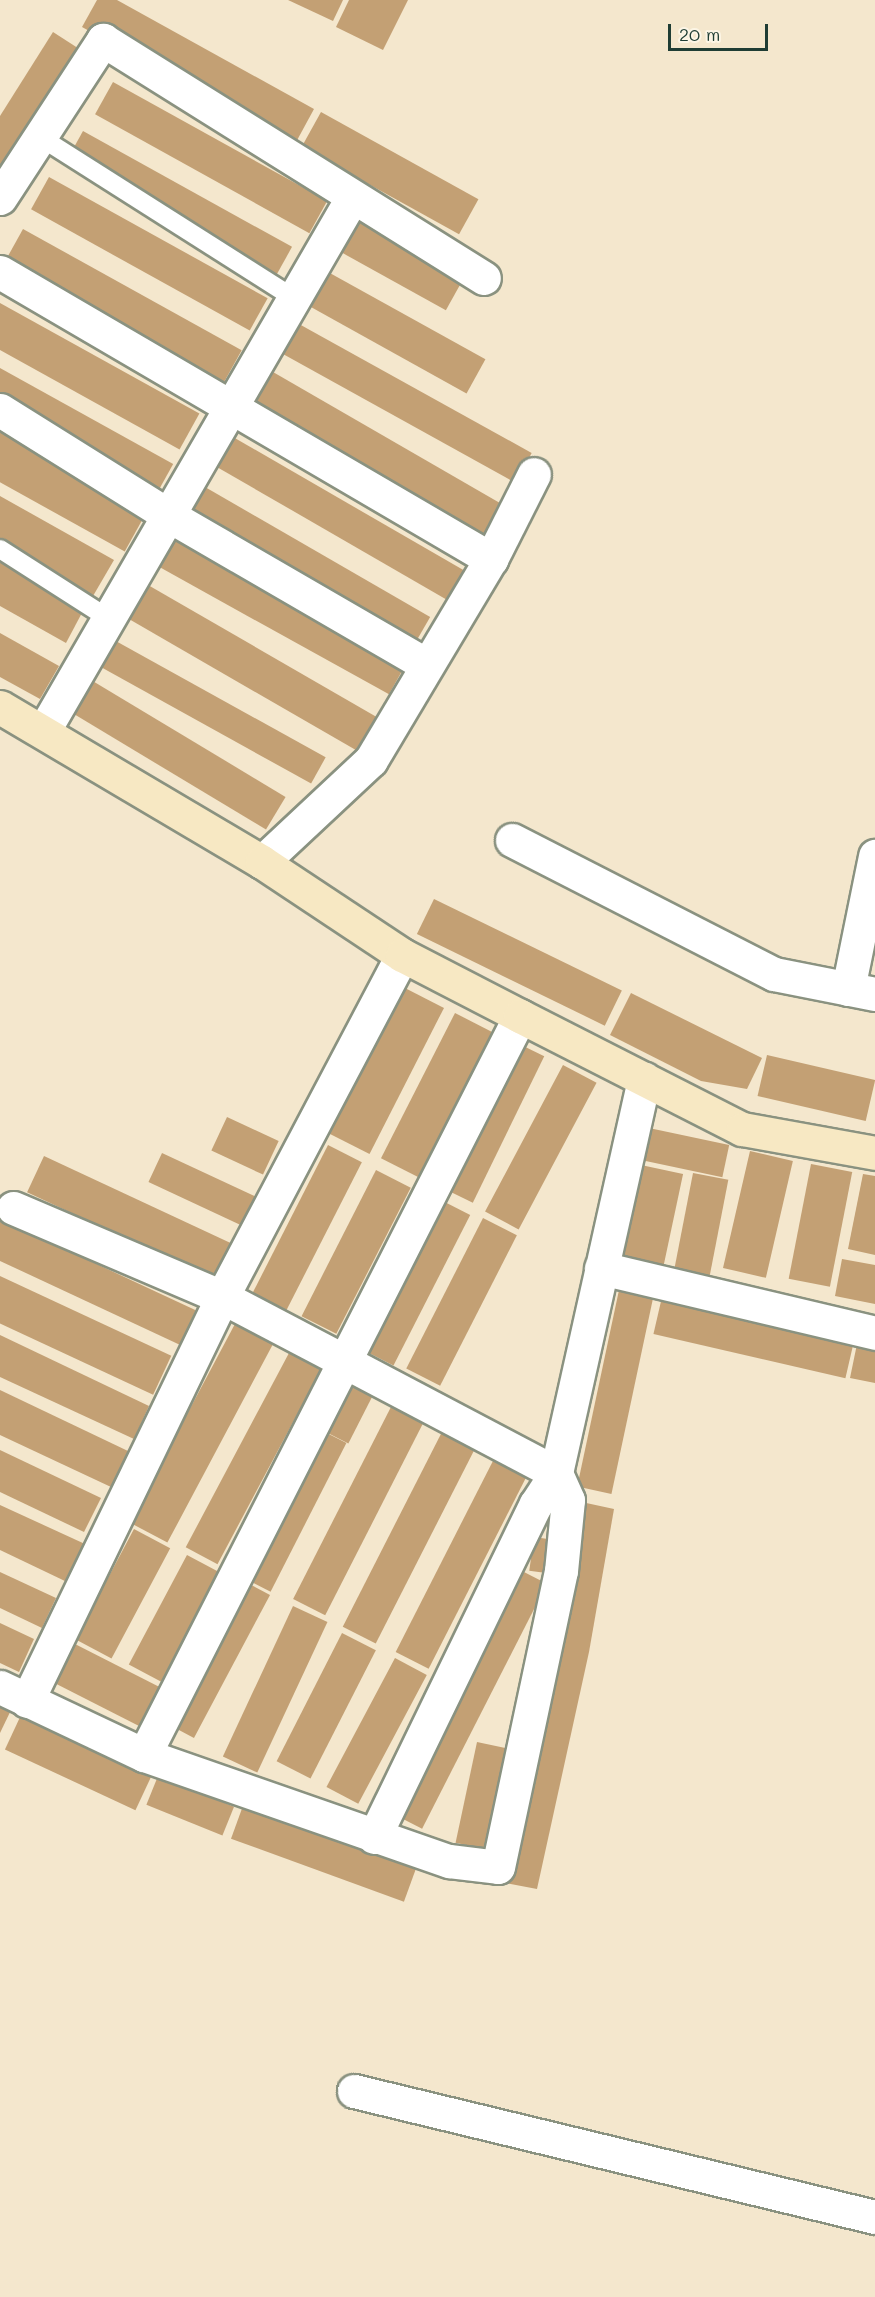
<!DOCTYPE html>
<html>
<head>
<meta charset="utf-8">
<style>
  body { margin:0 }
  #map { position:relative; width:875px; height:2297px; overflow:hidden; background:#f4e7cd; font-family:Mali,sans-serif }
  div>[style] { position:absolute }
  .building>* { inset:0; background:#c3a074; transform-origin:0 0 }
  .roads { filter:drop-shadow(2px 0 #8a9280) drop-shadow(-2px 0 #8a9280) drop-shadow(0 2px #8a9280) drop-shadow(0 -2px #8a9280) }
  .lane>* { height:18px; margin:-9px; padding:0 9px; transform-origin:9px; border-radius:9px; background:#fff }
  .street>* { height:33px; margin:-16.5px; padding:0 16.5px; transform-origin:16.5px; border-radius:16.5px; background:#fff }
  .secondary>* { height:33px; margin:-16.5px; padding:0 16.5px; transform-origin:16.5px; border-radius:16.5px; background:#f7e8c3 }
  span { translate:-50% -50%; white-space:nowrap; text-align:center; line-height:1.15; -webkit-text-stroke:6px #fcf5e5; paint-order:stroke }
  .scale { position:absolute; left:668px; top:24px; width:100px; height:27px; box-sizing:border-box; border:3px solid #1f3d34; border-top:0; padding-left:8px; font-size:18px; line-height:21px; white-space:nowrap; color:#1f3d34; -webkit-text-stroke:4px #fcf5e5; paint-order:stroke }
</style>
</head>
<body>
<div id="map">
  <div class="building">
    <div style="clip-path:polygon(97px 0,117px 0,314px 109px,295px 144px,82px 27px)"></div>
    <div style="clip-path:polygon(288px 0,343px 0,333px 21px)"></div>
    <div style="clip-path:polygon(349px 0,408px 0,383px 50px,336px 27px)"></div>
    <div style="clip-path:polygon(53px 32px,84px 52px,0 186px,0 116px)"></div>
    <div style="left:113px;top:82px;width:245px;height:37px;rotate:29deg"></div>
    <div style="left:321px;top:112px;width:180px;height:40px;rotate:29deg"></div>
    <div style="left:83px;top:131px;width:239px;height:36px;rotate:29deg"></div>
    <div style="left:49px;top:177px;width:250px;height:37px;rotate:29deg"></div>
    <div style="left:357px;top:221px;width:121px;height:35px;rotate:29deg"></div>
    <div style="left:23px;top:229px;width:250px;height:40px;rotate:29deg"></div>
    <div style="left:328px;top:272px;width:180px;height:39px;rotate:29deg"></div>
    <div style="left:0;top:303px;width:228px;height:41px;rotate:29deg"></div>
    <div style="left:299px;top:324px;width:266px;height:34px;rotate:29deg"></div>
    <div style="left:0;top:368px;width:198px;height:44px;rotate:29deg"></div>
    <div style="left:273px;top:372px;width:265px;height:38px;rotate:30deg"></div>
    <div style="left:0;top:432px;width:167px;height:44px;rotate:29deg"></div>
    <div style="left:233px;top:437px;width:267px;height:34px;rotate:30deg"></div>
    <div style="left:205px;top:487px;width:260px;height:36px;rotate:30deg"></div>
    <div style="clip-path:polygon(0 496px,114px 560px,93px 596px,0 544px)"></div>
    <div style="left:175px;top:538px;width:263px;height:33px;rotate:29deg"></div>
    <div style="clip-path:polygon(0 562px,84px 609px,66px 643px,0 606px)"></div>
    <div style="left:148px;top:585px;width:266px;height:39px;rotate:30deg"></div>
    <div style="clip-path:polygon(0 633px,59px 666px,40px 699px,0 677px)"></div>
    <div style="left:114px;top:640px;width:242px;height:30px;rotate:29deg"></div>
    <div style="left:91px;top:680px;width:227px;height:38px;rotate:31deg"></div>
    <div style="left:434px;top:899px;width:209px;height:39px;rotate:26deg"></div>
    <div style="left:403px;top:987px;width:46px;height:164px;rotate:27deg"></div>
    <div style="clip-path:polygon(631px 993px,762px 1058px,747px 1089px,701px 1081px,610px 1035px)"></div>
    <div style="left:455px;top:1013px;width:46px;height:163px;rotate:27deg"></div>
    <div style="left:511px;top:1040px;width:37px;height:163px;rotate:26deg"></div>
    <div style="left:767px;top:1055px;width:111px;height:42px;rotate:13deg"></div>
    <div style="left:563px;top:1065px;width:38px;height:166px;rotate:28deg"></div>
    <div style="left:227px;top:1117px;width:57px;height:37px;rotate:25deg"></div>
    <div style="left:649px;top:1128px;width:82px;height:33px;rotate:12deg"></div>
    <div style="left:328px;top:1145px;width:38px;height:169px;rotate:27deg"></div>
    <div style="left:750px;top:1151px;width:44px;height:120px;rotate:13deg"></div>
    <div style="left:162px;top:1153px;width:104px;height:32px;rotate:25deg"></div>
    <div style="left:44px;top:1156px;width:210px;height:40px;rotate:25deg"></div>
    <div style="left:811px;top:1164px;width:42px;height:117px;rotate:11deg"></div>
    <div style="left:641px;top:1165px;width:43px;height:94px;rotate:12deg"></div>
    <div style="left:376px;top:1170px;width:39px;height:164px;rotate:27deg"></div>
    <div style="left:693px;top:1173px;width:36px;height:98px;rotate:11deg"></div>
    <div style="clip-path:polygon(863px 1174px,875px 1176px,875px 1255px,848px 1249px)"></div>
    <div style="left:431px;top:1195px;width:44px;height:169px;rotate:27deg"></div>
    <div style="left:483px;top:1218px;width:38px;height:169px;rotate:27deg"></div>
    <div style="left:0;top:1219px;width:216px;height:38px;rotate:25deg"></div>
    <div style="clip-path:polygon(842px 1259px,875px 1265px,875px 1304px,835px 1296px)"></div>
    <div style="left:0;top:1276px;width:189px;height:43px;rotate:25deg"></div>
    <div style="left:619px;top:1290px;width:35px;height:201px;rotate:12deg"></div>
    <div style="left:662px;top:1297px;width:197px;height:38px;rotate:13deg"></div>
    <div style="left:236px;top:1322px;width:43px;height:227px;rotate:28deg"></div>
    <div style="clip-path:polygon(0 1335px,149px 1406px,134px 1439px,0 1377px)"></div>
    <div style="clip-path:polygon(857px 1344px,875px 1348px,875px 1383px,850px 1378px)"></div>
    <div style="left:289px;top:1353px;width:36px;height:220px;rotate:28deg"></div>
    <div style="left:343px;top:1379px;width:34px;height:55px;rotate:27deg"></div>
    <div style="clip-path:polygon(0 1390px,128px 1451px,111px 1487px,0 1435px)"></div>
    <div style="left:393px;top:1403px;width:36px;height:220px;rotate:27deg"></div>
    <div style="left:317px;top:1428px;width:33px;height:167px;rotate:27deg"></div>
    <div style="left:444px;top:1428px;width:37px;height:223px;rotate:27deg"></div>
    <div style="clip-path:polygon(0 1450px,101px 1498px,84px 1532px,0 1492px)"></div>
    <div style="left:496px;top:1455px;width:37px;height:221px;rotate:27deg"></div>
    <div style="clip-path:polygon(577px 1501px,614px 1509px,589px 1652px,537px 1889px,500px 1882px)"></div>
    <div style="clip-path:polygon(0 1505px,85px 1544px,67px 1582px,0 1550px)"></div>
    <div style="left:134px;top:1529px;width:41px;height:125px;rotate:28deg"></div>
    <div style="left:534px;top:1537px;width:21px;height:34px;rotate:8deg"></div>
    <div style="left:187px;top:1555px;width:41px;height:124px;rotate:28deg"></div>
    <div style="left:522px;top:1571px;width:28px;height:275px;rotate:27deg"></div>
    <div style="clip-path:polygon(0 1572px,56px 1598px,42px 1628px,0 1608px)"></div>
    <div style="left:240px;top:1579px;width:34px;height:162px;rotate:28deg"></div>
    <div style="left:293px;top:1606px;width:38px;height:166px;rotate:25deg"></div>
    <div style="clip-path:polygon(0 1623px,34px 1639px,19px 1672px,0 1663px)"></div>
    <div style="left:342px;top:1633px;width:38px;height:144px;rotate:27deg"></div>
    <div style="left:73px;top:1643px;width:107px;height:44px;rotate:27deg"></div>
    <div style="left:395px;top:1658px;width:36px;height:146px;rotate:28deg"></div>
    <div style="clip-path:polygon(0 1703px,12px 1708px,0 1733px)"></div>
    <div style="left:21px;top:1715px;width:144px;height:38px;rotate:25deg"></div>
    <div style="left:477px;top:1742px;width:34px;height:103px;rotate:12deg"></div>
    <div style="left:158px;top:1776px;width:82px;height:31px;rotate:22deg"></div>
    <div style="left:244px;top:1803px;width:184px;height:38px;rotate:20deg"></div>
  </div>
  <div class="roads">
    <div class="lane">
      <div style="left:40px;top:137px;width:301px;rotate:32.4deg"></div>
      <div style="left:0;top:549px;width:128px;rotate:32.6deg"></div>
    </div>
    <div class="street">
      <div style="left:0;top:198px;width:189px;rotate:-56.9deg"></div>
      <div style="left:103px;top:40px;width:449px;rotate:32deg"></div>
      <div style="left:0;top:272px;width:569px;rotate:30.31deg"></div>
      <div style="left:0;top:410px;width:198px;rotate:32deg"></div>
      <div style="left:168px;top:515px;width:297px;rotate:30.1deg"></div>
      <div style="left:44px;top:730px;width:615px;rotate:-59.93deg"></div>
      <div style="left:512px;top:840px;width:294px;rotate:27.1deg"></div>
      <div style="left:774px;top:974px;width:103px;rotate:11.2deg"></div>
      <div style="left:262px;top:862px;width:149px;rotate:-43.1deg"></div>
      <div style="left:371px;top:760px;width:234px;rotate:-59.2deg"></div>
      <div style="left:491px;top:559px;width:95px;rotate:-63.2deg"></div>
      <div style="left:848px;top:989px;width:136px;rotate:-78.5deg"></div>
      <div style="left:601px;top:1268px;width:282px;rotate:13.3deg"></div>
      <div style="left:0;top:1687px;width:159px;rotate:25.3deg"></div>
      <div style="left:144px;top:1755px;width:323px;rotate:19.2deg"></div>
      <div style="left:449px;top:1861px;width:49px;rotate:7deg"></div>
      <div style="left:498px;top:1867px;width:303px;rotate:-78deg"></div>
      <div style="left:561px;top:1571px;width:71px;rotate:-84.4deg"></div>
      <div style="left:568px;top:1500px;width:30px;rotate:-114deg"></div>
      <div style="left:556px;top:1473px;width:240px;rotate:-152.2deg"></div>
      <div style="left:344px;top:1361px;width:138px;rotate:-152.3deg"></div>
      <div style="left:222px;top:1297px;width:227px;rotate:-156.9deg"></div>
      <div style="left:27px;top:1701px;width:449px;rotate:-64.2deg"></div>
      <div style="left:222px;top:1297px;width:386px;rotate:-62.2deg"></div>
      <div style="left:144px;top:1755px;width:829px;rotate:-63.03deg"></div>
      <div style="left:374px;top:1837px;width:370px;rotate:-64.1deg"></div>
      <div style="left:536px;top:1504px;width:37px;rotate:-57deg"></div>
      <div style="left:556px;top:1473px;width:404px;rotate:-77.4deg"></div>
      <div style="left:354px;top:2091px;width:536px;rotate:13.6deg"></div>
    </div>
    <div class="secondary">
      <div style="left:0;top:707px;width:304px;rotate:30.6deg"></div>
      <div style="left:262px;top:862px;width:168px;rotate:33.6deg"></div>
      <div style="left:402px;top:955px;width:133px;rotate:27.3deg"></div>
      <div style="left:520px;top:1016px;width:249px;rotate:27deg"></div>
      <div style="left:742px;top:1129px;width:135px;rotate:10.2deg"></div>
    </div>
  </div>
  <div class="scale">20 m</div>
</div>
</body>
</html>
